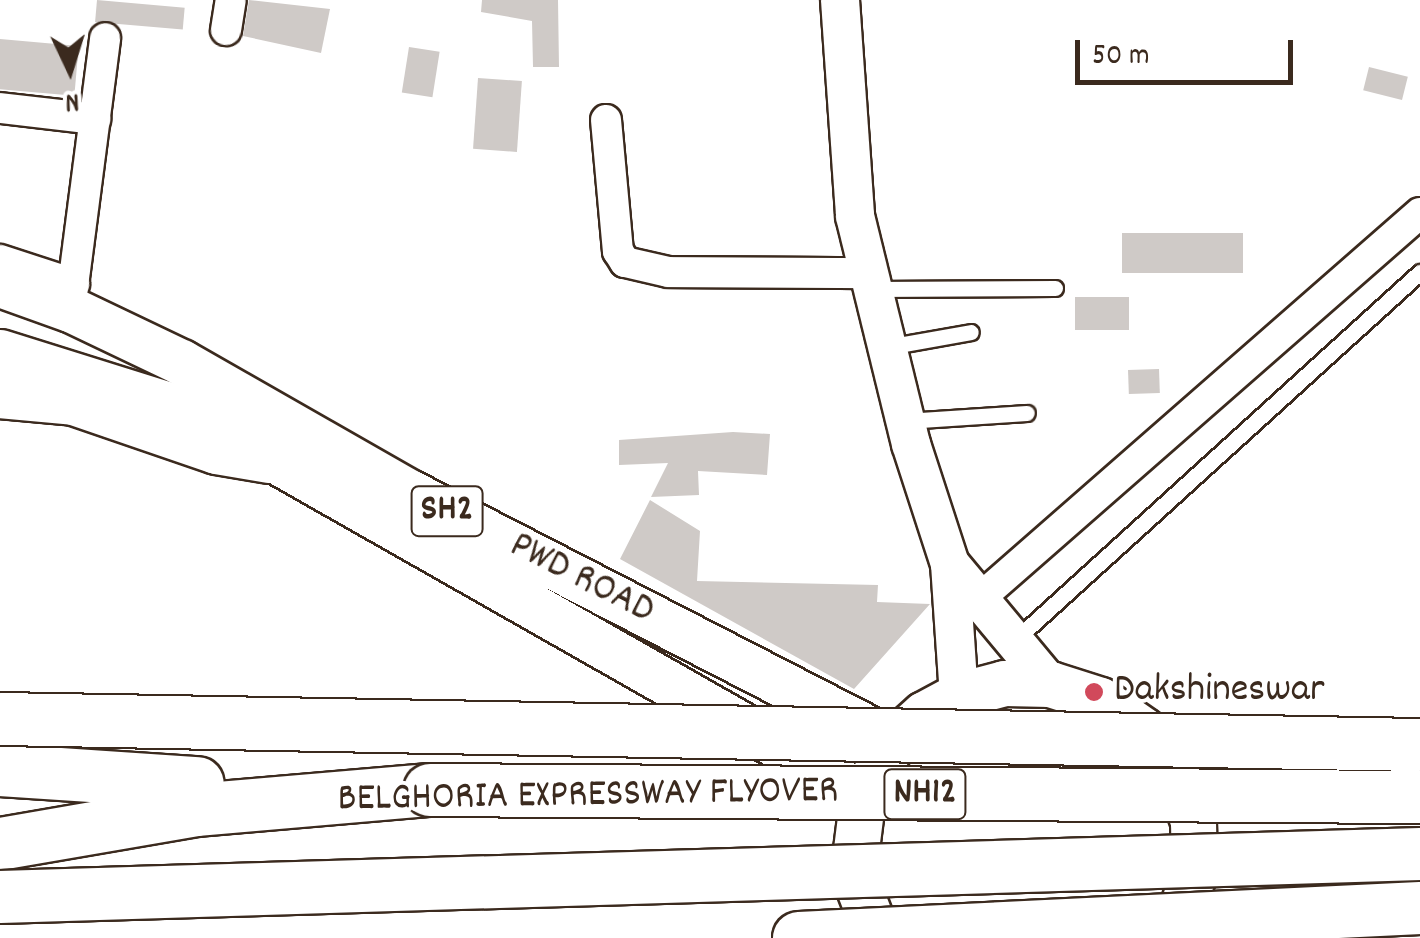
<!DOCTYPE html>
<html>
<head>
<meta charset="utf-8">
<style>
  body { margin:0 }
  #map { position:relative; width:1420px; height:938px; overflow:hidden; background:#fff; font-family:Dekko,sans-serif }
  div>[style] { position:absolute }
  .building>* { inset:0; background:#cfcac7; transform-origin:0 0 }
  .roads { filter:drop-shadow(2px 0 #3b2a1e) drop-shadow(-2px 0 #3b2a1e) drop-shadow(0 2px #3b2a1e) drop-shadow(0 -2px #3b2a1e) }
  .service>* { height:15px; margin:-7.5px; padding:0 7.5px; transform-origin:7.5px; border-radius:7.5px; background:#fff }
  .minor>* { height:30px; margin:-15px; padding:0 15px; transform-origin:15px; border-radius:15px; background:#fff }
  .tertiary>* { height:38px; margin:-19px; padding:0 19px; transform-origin:19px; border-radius:19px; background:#fff }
  .primary>* { height:45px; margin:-22.5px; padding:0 22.5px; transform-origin:22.5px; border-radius:22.5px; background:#fff }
  .motorway>* { height:52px; margin:-26px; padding:0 26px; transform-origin:26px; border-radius:26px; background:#fff }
  .bridges { filter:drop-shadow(2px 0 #3b2a1e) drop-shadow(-2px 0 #3b2a1e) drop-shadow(0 2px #3b2a1e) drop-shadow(0 -2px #3b2a1e) }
  .motorway-bridge>* { height:52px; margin:-26px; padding:0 26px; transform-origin:26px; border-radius:26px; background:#fff }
  .dots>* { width:28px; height:28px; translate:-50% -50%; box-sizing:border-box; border:5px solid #fff; border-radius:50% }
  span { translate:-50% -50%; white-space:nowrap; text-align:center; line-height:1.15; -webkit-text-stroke:8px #fff; paint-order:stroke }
  .shield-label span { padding:2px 8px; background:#fff; border:2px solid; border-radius:8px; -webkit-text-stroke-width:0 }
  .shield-label { font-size:38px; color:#3b2a1e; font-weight:700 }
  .street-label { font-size:40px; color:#3b2a1e }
  .poi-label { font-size:40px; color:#3b2a1e }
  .left { translate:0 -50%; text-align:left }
  .north { position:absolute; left:20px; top:20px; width:100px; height:100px; -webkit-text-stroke:8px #fff; paint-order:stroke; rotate:176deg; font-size:28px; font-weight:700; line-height:40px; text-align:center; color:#3b2a1e }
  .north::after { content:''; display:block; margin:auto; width:35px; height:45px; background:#3b2a1e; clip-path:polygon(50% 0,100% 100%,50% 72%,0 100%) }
  .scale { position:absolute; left:1075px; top:40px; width:218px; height:45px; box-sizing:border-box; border:5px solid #3b2a1e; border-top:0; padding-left:12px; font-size:30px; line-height:35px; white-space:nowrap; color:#3b2a1e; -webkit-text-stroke:8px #fff; paint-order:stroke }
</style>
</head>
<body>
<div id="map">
  <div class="building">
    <div style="left:97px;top:0;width:88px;height:22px;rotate:5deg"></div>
    <div style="clip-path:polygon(249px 0,330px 9px,321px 53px,243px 36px)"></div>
    <div style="clip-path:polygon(482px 0,558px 0,559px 67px,533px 67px,532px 21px,481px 12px)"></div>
    <div style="left:0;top:39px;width:79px;height:50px;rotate:5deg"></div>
    <div style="left:409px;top:47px;width:31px;height:46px;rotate:9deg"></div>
    <div style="left:1369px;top:67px;width:40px;height:24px;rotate:14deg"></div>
    <div style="left:478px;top:78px;width:44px;height:71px;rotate:4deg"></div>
    <div style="left:1122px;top:233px;width:121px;height:40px"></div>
    <div style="left:1075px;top:297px;width:54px;height:33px"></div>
    <div style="left:1159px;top:369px;width:24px;height:31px;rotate:88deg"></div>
    <div style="clip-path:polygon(733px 432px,770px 434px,767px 475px,698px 471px,699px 495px,651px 497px,668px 463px,619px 465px,619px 440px)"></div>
    <div style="clip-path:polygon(650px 500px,700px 531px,697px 581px,878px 585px,877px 602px,930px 604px,854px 689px,620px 559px)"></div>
  </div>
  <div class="roads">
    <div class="service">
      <div style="left:873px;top:289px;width:182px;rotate:-0.3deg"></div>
      <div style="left:887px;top:347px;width:85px;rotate:-10.1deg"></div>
      <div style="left:905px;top:421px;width:122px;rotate:-3.8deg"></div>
      <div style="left:1016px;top:639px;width:546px;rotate:-42.25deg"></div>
    </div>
    <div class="minor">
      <div style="left:226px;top:30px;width:30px;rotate:-81deg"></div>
      <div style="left:0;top:108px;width:96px;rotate:6.6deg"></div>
      <div style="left:606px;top:120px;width:132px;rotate:84.8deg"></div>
      <div style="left:618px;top:251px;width:13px;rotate:58deg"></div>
      <div style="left:625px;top:262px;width:44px;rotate:13.1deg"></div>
      <div style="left:668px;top:272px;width:201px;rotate:0.3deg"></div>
      <div style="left:0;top:260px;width:78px;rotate:18deg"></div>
      <div style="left:70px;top:309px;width:273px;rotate:-82.6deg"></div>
      <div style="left:959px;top:606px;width:21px;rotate:-19deg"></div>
      <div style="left:979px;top:599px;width:586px;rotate:-41.2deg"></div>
    </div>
    <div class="tertiary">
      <div style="left:840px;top:0;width:217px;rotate:86deg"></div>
      <div style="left:855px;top:216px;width:235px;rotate:76.2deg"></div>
      <div style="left:911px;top:444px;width:126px;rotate:72deg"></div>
      <div style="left:950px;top:564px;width:131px;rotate:86.1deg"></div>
      <div style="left:950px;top:564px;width:156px;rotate:50.2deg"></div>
    </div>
    <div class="primary">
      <div style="left:0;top:284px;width:74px;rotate:19.7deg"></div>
      <div style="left:70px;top:309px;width:123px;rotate:25.5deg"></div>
      <div style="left:181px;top:362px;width:265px;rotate:29.7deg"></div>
      <div style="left:411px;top:493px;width:531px;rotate:27.24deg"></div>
      <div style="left:0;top:352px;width:174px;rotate:17.4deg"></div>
      <div style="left:166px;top:404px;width:117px;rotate:27deg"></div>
      <div style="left:270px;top:457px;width:682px;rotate:29.61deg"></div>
      <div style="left:878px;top:938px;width:70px;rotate:-111deg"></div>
      <div style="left:853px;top:873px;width:80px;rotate:-82.8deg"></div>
      <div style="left:863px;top:794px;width:61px;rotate:-59.7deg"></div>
      <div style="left:894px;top:741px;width:40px;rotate:-42deg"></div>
      <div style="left:924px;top:714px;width:40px;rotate:-28deg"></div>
      <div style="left:959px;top:695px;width:47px;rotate:-14.9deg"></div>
      <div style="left:1004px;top:683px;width:46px;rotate:1.2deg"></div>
      <div style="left:1050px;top:684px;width:52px;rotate:17.7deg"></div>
      <div style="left:1100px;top:700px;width:52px;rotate:34.9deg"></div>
      <div style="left:1143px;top:730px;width:52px;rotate:52deg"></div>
      <div style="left:1175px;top:771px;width:53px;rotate:70.2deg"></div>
      <div style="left:1193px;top:821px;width:52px;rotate:88.9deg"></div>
      <div style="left:1194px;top:873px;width:69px;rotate:109.5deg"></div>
    </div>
    <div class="motorway">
      <div style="left:0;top:392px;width:74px;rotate:5.4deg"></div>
      <div style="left:74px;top:399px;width:151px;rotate:18.9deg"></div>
      <div style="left:217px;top:448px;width:54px;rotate:9.6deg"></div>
      <div style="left:0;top:770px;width:198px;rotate:3.8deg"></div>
      <div style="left:0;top:844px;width:199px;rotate:-9.8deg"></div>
      <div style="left:196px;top:810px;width:235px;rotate:-4.9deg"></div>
    </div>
  </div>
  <div class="bridges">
    <div class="motorway-bridge">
      <div style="left:0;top:719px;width:1420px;rotate:1.05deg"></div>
      <div style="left:430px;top:790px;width:990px;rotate:0.41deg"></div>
      <div style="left:0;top:897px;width:1421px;rotate:-1.73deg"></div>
      <div style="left:799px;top:938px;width:622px;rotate:-2.77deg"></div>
    </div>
  </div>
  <div class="dots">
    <div style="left:1094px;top:692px;background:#d1495b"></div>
  </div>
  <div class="shield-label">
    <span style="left:447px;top:511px">SH2</span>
    <span style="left:925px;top:794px">NH12</span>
  </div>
  <div class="street-label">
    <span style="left:581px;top:580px;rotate:27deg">PWD ROAD</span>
    <span style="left:588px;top:797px;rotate:-1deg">BELGHORIA EXPRESSWAY FLYOVER</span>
  </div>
  <div class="poi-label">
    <span class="left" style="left:1114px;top:692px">Dakshineswar</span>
  </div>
  <div class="north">N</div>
  <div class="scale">50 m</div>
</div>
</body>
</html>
